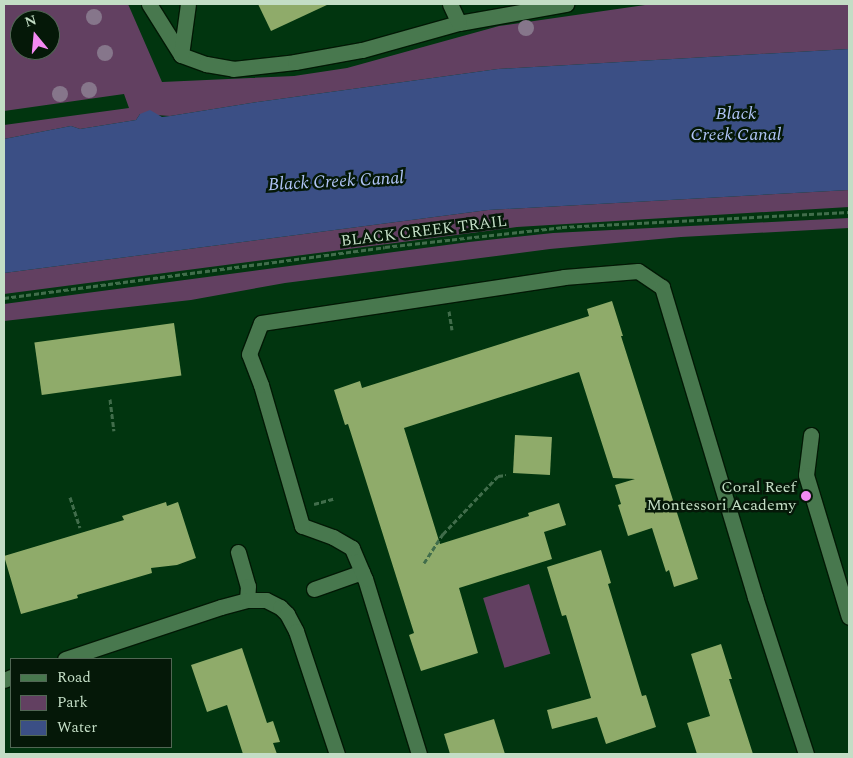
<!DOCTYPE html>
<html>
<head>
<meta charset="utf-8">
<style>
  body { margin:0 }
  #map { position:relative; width:853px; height:758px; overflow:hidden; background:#01350f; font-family:Spectral,serif }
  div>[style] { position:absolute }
  .green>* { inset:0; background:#624061; transform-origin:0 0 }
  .water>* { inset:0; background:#3b4f85 }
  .building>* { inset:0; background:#8fab6a; transform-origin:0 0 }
  .path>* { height:3px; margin-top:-1.5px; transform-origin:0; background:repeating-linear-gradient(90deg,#416d4b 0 5px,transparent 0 7.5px) }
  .roads { filter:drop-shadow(1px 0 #021905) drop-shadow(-1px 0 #021905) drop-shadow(0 1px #021905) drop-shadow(0 -1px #021905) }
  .minor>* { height:15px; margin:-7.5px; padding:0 7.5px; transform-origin:7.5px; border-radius:7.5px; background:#48784e }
  .trees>* { width:16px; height:16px; margin:-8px; border-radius:50%; background:#86768b }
  .dots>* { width:14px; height:14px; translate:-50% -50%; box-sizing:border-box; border:2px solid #051808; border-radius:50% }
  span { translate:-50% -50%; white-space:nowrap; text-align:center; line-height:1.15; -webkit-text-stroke:5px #051808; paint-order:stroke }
  .street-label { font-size:16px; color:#c3ddc5 }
  .poi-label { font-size:16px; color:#c3ddc5 }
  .right { translate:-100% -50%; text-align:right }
  .water-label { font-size:18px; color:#b0c4f6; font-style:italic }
  .frame { position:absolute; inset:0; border:5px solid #c3ddc5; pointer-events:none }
  .legend { position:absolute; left:10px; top:658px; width:162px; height:90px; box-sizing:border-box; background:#051808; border:1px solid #516754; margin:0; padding:6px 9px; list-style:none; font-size:15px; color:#c3ddc5 }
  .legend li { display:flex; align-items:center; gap:10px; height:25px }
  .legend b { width:25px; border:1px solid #516754 }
  .north { position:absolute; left:10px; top:10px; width:50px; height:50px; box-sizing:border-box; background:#051808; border:1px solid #516754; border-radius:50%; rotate:343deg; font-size:14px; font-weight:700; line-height:20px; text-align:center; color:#c3ddc5 }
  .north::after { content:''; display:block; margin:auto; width:18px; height:22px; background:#f38af2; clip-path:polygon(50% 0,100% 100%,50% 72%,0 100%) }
</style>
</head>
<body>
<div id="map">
  <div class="green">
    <div style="clip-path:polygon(evenodd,4px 4px,128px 4px,162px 82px,294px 76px,347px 68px,499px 26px,652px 4px,849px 4px,849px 49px,498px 69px,251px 103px,170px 116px,140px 114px,136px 120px,80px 129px,71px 126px,4px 139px,4px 125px,129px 108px,124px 94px,4px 111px,4px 4px,20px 20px,50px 20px,50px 50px,20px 50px,20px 20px)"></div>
    <div style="clip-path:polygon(849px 190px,849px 207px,517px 227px,4px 294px,4px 273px,488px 210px)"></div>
    <div style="clip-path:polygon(849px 218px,849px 228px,681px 237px,550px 249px,285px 283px,191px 300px,4px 321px,4px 304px,469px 242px,553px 233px)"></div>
    <div style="left:529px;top:584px;width:73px;height:48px;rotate:73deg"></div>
  </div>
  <div class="water">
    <div style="clip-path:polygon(849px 49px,849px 190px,488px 210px,4px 273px,4px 139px,71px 126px,80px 129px,136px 120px,140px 114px,150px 110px,162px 117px,170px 116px,251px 103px,498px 69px)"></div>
  </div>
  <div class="building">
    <div style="clip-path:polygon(258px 4px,329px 4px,271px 31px)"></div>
    <div style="clip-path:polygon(612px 301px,623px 336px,621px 336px,698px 579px,674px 587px,669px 570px,666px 572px,652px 528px,628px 536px,618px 505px,621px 504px,615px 485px,635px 479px,613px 478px,579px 372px,404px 428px,440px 544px,529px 516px,528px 513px,559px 503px,566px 525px,544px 532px,552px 559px,459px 588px,478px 653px,421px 671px,409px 635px,414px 633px,348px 424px,345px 425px,334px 390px,360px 381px,362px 388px,472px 353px,589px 316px,587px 309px)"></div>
    <div style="left:174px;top:323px;width:53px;height:141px;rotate:82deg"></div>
    <div style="left:515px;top:435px;width:37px;height:38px;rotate:3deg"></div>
    <div style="clip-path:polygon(166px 502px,167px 506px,178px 502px,196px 558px,177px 565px,151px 568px,152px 573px,77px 595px,78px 598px,21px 614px,4px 556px,124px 520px,122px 516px)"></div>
    <div style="clip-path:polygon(601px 550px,611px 583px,608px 584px,642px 696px,646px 695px,656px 727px,606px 744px,597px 717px,552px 729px,547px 710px,591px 698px,566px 615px,562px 616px,547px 567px)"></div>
    <div style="clip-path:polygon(721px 644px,732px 679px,729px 679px,753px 754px,697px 754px,687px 723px,710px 716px,691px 654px)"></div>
    <div style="clip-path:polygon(242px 648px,267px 723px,273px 721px,280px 742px,273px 743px,277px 754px,243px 754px,227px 705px,207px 712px,191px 665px)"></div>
    <div style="clip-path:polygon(494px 719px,505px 754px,450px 754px,444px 734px)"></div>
  </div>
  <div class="path">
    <div style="left:4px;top:298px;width:384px;rotate:-7.6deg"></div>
    <div style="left:385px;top:247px;width:178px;rotate:-6.4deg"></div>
    <div style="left:562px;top:227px;width:287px;rotate:-3deg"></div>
    <div style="left:449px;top:311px;width:19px;rotate:81deg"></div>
    <div style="left:110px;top:399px;width:32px;rotate:83deg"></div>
    <div style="left:70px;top:497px;width:32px;rotate:72deg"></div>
    <div style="left:314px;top:504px;width:20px;rotate:-15deg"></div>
    <div style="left:424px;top:563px;width:35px;rotate:-57deg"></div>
    <div style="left:443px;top:534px;width:80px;rotate:-46.5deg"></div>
    <div style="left:498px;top:476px;width:8px;rotate:-7deg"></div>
  </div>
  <div class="roads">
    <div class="minor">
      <div style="left:149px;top:4px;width:60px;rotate:57.9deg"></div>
      <div style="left:181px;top:55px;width:27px;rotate:20deg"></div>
      <div style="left:206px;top:64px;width:27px;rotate:10deg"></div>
      <div style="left:233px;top:69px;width:62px;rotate:-6.4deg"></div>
      <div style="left:295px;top:62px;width:68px;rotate:-10.2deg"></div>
      <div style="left:362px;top:50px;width:101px;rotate:-15.6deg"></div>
      <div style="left:459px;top:23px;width:109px;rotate:-10.1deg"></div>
      <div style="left:450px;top:4px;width:21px;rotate:65deg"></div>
      <div style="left:181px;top:55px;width:51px;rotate:-82.2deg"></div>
      <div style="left:811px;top:435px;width:40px;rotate:97.1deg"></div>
      <div style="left:806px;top:475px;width:148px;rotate:73.2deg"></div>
      <div style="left:238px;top:552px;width:35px;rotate:74deg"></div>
      <div style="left:248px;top:586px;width:14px;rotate:94deg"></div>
      <div style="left:314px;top:589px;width:51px;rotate:-19.5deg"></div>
      <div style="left:65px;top:659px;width:164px;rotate:-18.4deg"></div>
      <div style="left:221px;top:607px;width:27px;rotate:-15deg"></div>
      <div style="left:247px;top:600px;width:19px"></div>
      <div style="left:266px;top:600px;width:16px;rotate:27deg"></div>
      <div style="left:280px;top:607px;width:10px;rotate:45deg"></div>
      <div style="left:287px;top:614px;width:19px;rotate:62deg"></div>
      <div style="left:296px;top:631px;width:130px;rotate:71.6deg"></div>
      <div style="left:4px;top:680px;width:8px;rotate:-23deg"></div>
      <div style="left:419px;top:754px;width:183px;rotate:-107.1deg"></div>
      <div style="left:365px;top:579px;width:34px;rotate:-113deg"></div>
      <div style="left:352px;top:548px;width:22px;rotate:-150deg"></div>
      <div style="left:333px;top:537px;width:33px;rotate:-160deg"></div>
      <div style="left:302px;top:526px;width:147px;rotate:-106.2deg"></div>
      <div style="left:261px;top:385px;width:33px;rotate:-111deg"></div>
      <div style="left:249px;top:354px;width:33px;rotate:-69deg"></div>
      <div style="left:261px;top:323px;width:306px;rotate:-8.6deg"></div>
      <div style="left:564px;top:277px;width:74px;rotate:-4.6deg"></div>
      <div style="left:638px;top:271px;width:29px;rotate:34deg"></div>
      <div style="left:662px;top:287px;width:324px;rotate:73.3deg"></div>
      <div style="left:755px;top:597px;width:165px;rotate:72deg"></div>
    </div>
  </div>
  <div class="trees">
    <div style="left:94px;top:17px"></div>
    <div style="left:526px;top:28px"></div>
    <div style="left:105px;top:53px"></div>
    <div style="left:89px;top:90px"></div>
    <div style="left:60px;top:94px"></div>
  </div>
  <div class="dots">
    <div style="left:806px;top:496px;background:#f38af2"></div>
  </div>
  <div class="street-label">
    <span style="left:424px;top:231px;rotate:-7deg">BLACK CREEK TRAIL</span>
  </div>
  <div class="poi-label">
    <span class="right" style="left:796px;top:496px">Coral Reef<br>Montessori Academy</span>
  </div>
  <div class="water-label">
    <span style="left:736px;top:125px">Black<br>Creek Canal</span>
    <span style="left:336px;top:182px;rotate:-3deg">Black Creek Canal</span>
  </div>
  <div class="frame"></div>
  <ul class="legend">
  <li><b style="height:6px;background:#48784e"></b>Road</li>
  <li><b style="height:14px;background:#624061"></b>Park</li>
  <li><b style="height:14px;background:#3b4f85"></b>Water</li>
  </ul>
  <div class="north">N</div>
</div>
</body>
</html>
